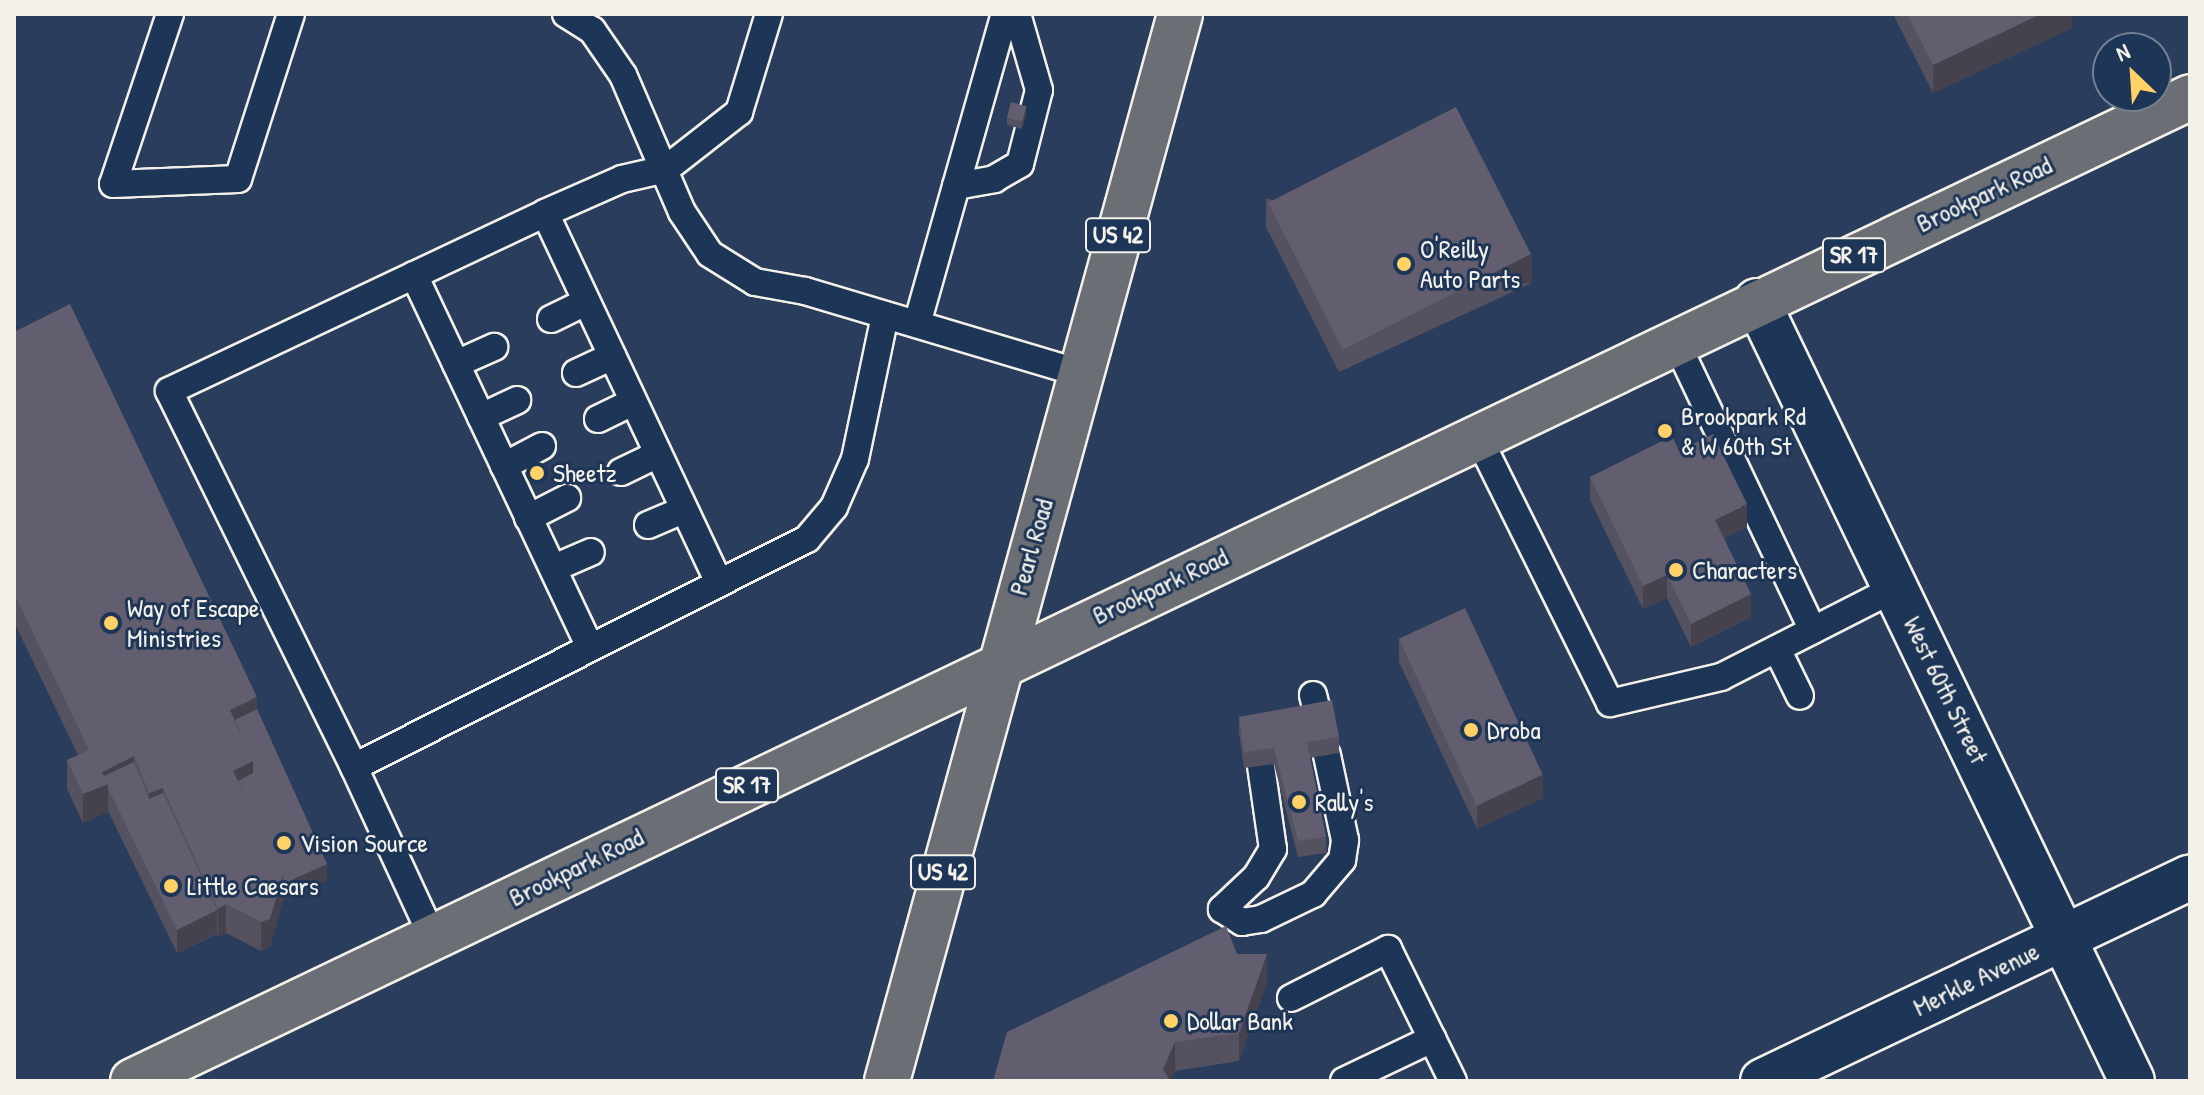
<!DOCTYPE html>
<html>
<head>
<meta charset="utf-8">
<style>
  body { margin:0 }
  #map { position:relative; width:2204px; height:1095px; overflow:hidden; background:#2b3d5c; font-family:"Patrick Hand",sans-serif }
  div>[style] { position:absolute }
  .roads { filter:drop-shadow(2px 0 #f4f1e8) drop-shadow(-2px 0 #f4f1e8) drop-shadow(0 2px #f4f1e8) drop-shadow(0 -2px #f4f1e8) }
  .service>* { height:26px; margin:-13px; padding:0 13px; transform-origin:13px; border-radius:13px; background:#1d3557 }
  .minor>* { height:44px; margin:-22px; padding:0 22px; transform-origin:22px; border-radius:22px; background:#1d3557 }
  .primary>* { height:44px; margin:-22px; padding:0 22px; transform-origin:22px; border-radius:22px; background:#6b6f75 }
  .wall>* { inset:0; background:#545160 }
  .shaded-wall>* { inset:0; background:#45424e; transform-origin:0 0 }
  .building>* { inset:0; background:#625e70; transform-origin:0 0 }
  .dots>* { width:22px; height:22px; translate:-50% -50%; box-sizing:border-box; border:4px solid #1d3557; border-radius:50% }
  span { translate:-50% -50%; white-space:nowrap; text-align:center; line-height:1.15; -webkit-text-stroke:6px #1d3557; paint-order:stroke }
  .shield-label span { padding:2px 6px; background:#1d3557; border:2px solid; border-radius:6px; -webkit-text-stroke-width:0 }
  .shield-label { font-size:24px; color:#f4f1e8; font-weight:700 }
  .street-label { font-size:26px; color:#f4f1e8 }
  .poi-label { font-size:26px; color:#f4f1e8 }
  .left { translate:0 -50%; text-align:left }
  .frame { position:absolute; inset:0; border:16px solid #f4f1e8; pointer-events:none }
  .north { position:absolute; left:2092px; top:32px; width:80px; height:80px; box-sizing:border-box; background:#1d3557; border:2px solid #738091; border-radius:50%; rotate:335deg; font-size:22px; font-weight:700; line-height:32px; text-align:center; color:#f4f1e8 }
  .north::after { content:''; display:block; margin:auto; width:28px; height:36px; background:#ffd166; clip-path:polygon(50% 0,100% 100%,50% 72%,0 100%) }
</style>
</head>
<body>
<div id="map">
  <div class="roads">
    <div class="service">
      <div style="left:170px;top:14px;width:179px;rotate:108.5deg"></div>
      <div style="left:113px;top:184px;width:125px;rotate:-2.3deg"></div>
      <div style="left:238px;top:179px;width:173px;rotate:-72.2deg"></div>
      <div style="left:566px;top:14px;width:31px;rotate:32deg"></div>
      <div style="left:592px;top:30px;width:55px;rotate:55.4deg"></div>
      <div style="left:623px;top:75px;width:149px;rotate:66.7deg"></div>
      <div style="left:682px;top:212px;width:50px;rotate:56.3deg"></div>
      <div style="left:710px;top:254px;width:53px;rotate:31.9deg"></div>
      <div style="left:755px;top:282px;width:51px;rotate:10.2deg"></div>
      <div style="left:805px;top:291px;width:287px;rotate:16.6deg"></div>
      <div style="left:956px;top:186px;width:39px;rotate:-10deg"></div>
      <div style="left:994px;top:179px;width:30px;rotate:-30deg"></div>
      <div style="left:1020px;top:164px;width:76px;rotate:-75.6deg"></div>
      <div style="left:1039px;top:90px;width:79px;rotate:-106.1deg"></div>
      <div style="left:545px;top:213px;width:409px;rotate:64.8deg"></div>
      <div style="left:414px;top:275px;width:412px;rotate:64.7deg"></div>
      <div style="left:551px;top:319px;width:39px;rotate:-26deg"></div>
      <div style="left:917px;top:324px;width:322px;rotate:-74.2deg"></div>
      <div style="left:1675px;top:340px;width:321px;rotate:64.6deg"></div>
      <div style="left:456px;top:364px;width:42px;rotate:-24.1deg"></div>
      <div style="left:576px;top:373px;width:40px;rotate:-25deg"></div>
      <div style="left:481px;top:417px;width:40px;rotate:-25deg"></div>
      <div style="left:598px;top:419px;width:39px;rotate:-26deg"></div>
      <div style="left:1477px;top:435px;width:299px;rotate:63.6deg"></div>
      <div style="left:1610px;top:703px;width:114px;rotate:-13.2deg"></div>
      <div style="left:1721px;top:677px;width:196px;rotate:-27deg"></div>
      <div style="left:504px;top:466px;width:43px;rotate:-27.8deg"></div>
      <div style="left:621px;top:472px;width:41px;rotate:-25.9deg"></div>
      <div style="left:528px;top:518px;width:44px;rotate:-27.1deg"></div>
      <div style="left:648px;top:525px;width:38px;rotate:-23deg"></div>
      <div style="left:554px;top:568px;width:40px;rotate:-23.4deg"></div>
      <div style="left:1777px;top:649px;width:52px;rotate:63.9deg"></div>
      <div style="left:1313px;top:695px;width:25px;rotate:76deg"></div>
      <div style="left:1261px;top:766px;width:84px;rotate:81.8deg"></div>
      <div style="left:1273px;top:849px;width:33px;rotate:121deg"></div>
      <div style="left:1256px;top:877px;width:47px;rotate:136.7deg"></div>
      <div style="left:1222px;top:909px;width:24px;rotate:33deg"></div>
      <div style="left:1242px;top:922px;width:19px;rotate:-9deg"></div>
      <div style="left:1261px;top:919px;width:58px;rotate:-25.7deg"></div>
      <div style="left:1313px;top:894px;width:45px;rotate:-49.5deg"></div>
      <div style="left:1342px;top:860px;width:20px;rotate:-81deg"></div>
      <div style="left:1345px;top:840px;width:87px;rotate:-102deg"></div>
      <div style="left:354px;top:767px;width:419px;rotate:-116.2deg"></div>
      <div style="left:169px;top:391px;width:416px;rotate:-25.3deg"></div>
      <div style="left:545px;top:213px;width:84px;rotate:-23.8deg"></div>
      <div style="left:622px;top:179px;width:45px;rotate:-12.8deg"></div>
      <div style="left:666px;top:169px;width:93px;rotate:-38deg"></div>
      <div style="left:739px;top:112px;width:102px;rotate:-73deg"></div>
      <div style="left:432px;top:936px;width:186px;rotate:-114.8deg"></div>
      <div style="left:354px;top:767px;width:507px;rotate:-26.72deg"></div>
      <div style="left:807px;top:539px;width:42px;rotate:-49.8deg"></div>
      <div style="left:834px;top:507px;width:52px;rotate:-66.4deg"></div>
      <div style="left:855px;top:459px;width:147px;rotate:-78.2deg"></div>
      <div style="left:1291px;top:998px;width:109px;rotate:-26.8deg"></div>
      <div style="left:1388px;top:949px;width:147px;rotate:63.8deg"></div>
      <div style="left:1344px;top:1081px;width:98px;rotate:-25.5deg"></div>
    </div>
    <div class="minor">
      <div style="left:1757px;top:301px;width:865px;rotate:64.32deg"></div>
      <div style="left:1763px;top:1081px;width:473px;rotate:-25.5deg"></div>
    </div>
    <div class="primary">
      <div style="left:133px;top:1081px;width:2280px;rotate:-25.56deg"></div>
      <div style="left:887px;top:1081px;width:1106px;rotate:-74.64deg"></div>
    </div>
  </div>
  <div class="wall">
    <div style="clip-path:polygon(1893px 14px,2072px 14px,2072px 28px,1933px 93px)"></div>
    <div style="clip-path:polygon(1026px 115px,1022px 129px,1007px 125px,1007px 117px)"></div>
    <div style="clip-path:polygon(1266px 198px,1532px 283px,1339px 372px,1266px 227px)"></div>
    <div style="clip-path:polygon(14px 332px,257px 709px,327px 880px,283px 900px,270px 947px,261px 951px,226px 933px,218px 937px,217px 934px,177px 953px,108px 811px,83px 823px,67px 789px,67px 760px,78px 755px,14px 622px)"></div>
    <div style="clip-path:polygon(1679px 451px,1747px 527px,1724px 538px,1751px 617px,1691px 647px,1667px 598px,1643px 609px,1590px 500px,1590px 477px)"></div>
    <div style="clip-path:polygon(1399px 639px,1543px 798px,1477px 829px,1399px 662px)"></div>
    <div style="clip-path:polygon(1239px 717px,1339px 737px,1339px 753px,1310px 758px,1326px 837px,1326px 853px,1298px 857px,1274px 764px,1244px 768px,1239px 733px)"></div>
    <div style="clip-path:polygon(1237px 954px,1267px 982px,1239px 1061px,1175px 1071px,993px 1081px)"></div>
  </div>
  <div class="shaded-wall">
    <div style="clip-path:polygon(2041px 14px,2072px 14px,2072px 28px,1933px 93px,1933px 65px)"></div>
    <div style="clip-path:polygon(1026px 106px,1026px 115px,1022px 129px,1022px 121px)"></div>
    <div style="left:1532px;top:254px;width:29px;height:213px;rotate:90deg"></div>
    <div style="clip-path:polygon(1747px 504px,1747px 527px,1715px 543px,1715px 520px)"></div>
    <div style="clip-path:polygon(1667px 575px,1667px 598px,1643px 609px,1643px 586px)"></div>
    <div style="clip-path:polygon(1751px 594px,1751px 617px,1691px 647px,1691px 624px)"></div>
    <div style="clip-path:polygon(257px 697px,257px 725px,236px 736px,230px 710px)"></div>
    <div style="clip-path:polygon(134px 756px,134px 785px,108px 788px,108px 812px,83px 823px,83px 794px,102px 772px)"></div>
    <div style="clip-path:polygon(253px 761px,253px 789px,233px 799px,233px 771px)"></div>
    <div style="clip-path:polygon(1543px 775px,1543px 798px,1477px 829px,1477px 806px)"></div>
    <div style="clip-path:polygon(163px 788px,163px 816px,149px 822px,149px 793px)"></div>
    <div style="clip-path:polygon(327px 864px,327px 880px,283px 900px,270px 947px,261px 951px,261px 922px,283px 875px)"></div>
    <div style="clip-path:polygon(226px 904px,226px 933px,218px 937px,218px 909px)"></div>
    <div style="clip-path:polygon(217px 910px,217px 933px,177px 953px,177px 930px)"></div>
    <div style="clip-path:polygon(1267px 954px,1267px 982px,1239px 1061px,1239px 1033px)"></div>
    <div style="clip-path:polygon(1175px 1042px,1175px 1071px,1170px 1081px,1163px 1081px,1163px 1069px)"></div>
  </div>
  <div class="building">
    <div style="clip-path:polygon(1907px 14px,2041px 14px,1933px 65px)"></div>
    <div style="left:1011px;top:102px;width:16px;height:16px;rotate:15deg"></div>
    <div style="left:1456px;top:107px;width:165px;height:211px;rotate:63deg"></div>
    <div style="clip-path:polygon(70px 304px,257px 697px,230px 710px,253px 761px,233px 771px,283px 875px,270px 919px,261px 922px,226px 904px,218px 909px,163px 788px,149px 793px,134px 756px,102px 772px,108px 784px,83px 794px,67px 760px,89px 750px,14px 593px,14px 332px)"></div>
    <div style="clip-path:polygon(1713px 434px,1747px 504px,1715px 520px,1751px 594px,1691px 624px,1667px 575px,1643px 586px,1590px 477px,1672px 436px,1679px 451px)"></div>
    <div style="left:1465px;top:608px;width:184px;height:73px;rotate:65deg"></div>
    <div style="clip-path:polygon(1332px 700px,1339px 737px,1307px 742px,1326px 837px,1298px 841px,1274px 748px,1244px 752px,1239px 717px)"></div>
    <div style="clip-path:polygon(257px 709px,327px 864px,283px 884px,283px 875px,238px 781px,253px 773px,253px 761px,235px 720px)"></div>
    <div style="clip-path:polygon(134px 762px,149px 799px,163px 793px,217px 910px,177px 930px,108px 788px,108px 784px,104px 776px)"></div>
    <div style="clip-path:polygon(1226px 926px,1237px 954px,1267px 954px,1239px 1033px,1175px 1042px,1163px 1069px,1170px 1081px,1092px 1081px,1092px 1080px,1089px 1081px,993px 1081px,1007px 1032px)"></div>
  </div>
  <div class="dots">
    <div style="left:1404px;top:264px;background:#ffd166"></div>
    <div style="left:1665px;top:431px;background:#ffd166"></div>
    <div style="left:537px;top:473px;background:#ffd166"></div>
    <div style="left:1676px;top:570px;background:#ffd166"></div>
    <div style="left:111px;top:623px;background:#ffd166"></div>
    <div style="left:1471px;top:730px;background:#ffd166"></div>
    <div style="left:1299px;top:802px;background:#ffd166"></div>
    <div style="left:284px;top:843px;background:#ffd166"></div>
    <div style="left:171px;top:886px;background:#ffd166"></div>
    <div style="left:1171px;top:1021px;background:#ffd166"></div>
  </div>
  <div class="shield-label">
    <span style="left:1118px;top:235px">US 42</span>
    <span style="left:1854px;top:255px">SR 17</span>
    <span style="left:747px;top:785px">SR 17</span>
    <span style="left:943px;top:872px">US 42</span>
  </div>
  <div class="street-label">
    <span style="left:1984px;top:194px;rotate:-25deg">Brookpark Road</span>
    <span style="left:1031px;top:547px;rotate:-74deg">Pearl Road</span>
    <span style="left:1160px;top:586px;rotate:-25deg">Brookpark Road</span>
    <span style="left:1946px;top:690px;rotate:64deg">West 60th Street</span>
    <span style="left:576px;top:867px;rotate:-26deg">Brookpark Road</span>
    <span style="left:1976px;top:979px;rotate:-26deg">Merkle Avenue</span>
  </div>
  <div class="poi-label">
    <span class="left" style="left:1420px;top:264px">O'Reilly<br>Auto Parts</span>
    <span class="left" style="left:1681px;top:431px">Brookpark Rd<br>&amp; W 60th St</span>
    <span class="left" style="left:553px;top:473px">Sheetz</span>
    <span class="left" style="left:1692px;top:570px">Characters</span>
    <span class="left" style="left:127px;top:623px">Way of Escape<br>Ministries</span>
    <span class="left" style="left:1487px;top:730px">Droba</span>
    <span class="left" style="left:1315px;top:802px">Rally's</span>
    <span class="left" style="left:300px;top:843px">Vision Source</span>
    <span class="left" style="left:187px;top:886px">Little Caesars</span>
    <span class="left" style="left:1187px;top:1021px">Dollar Bank</span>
  </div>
  <div class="frame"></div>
  <div class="north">N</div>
</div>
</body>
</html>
